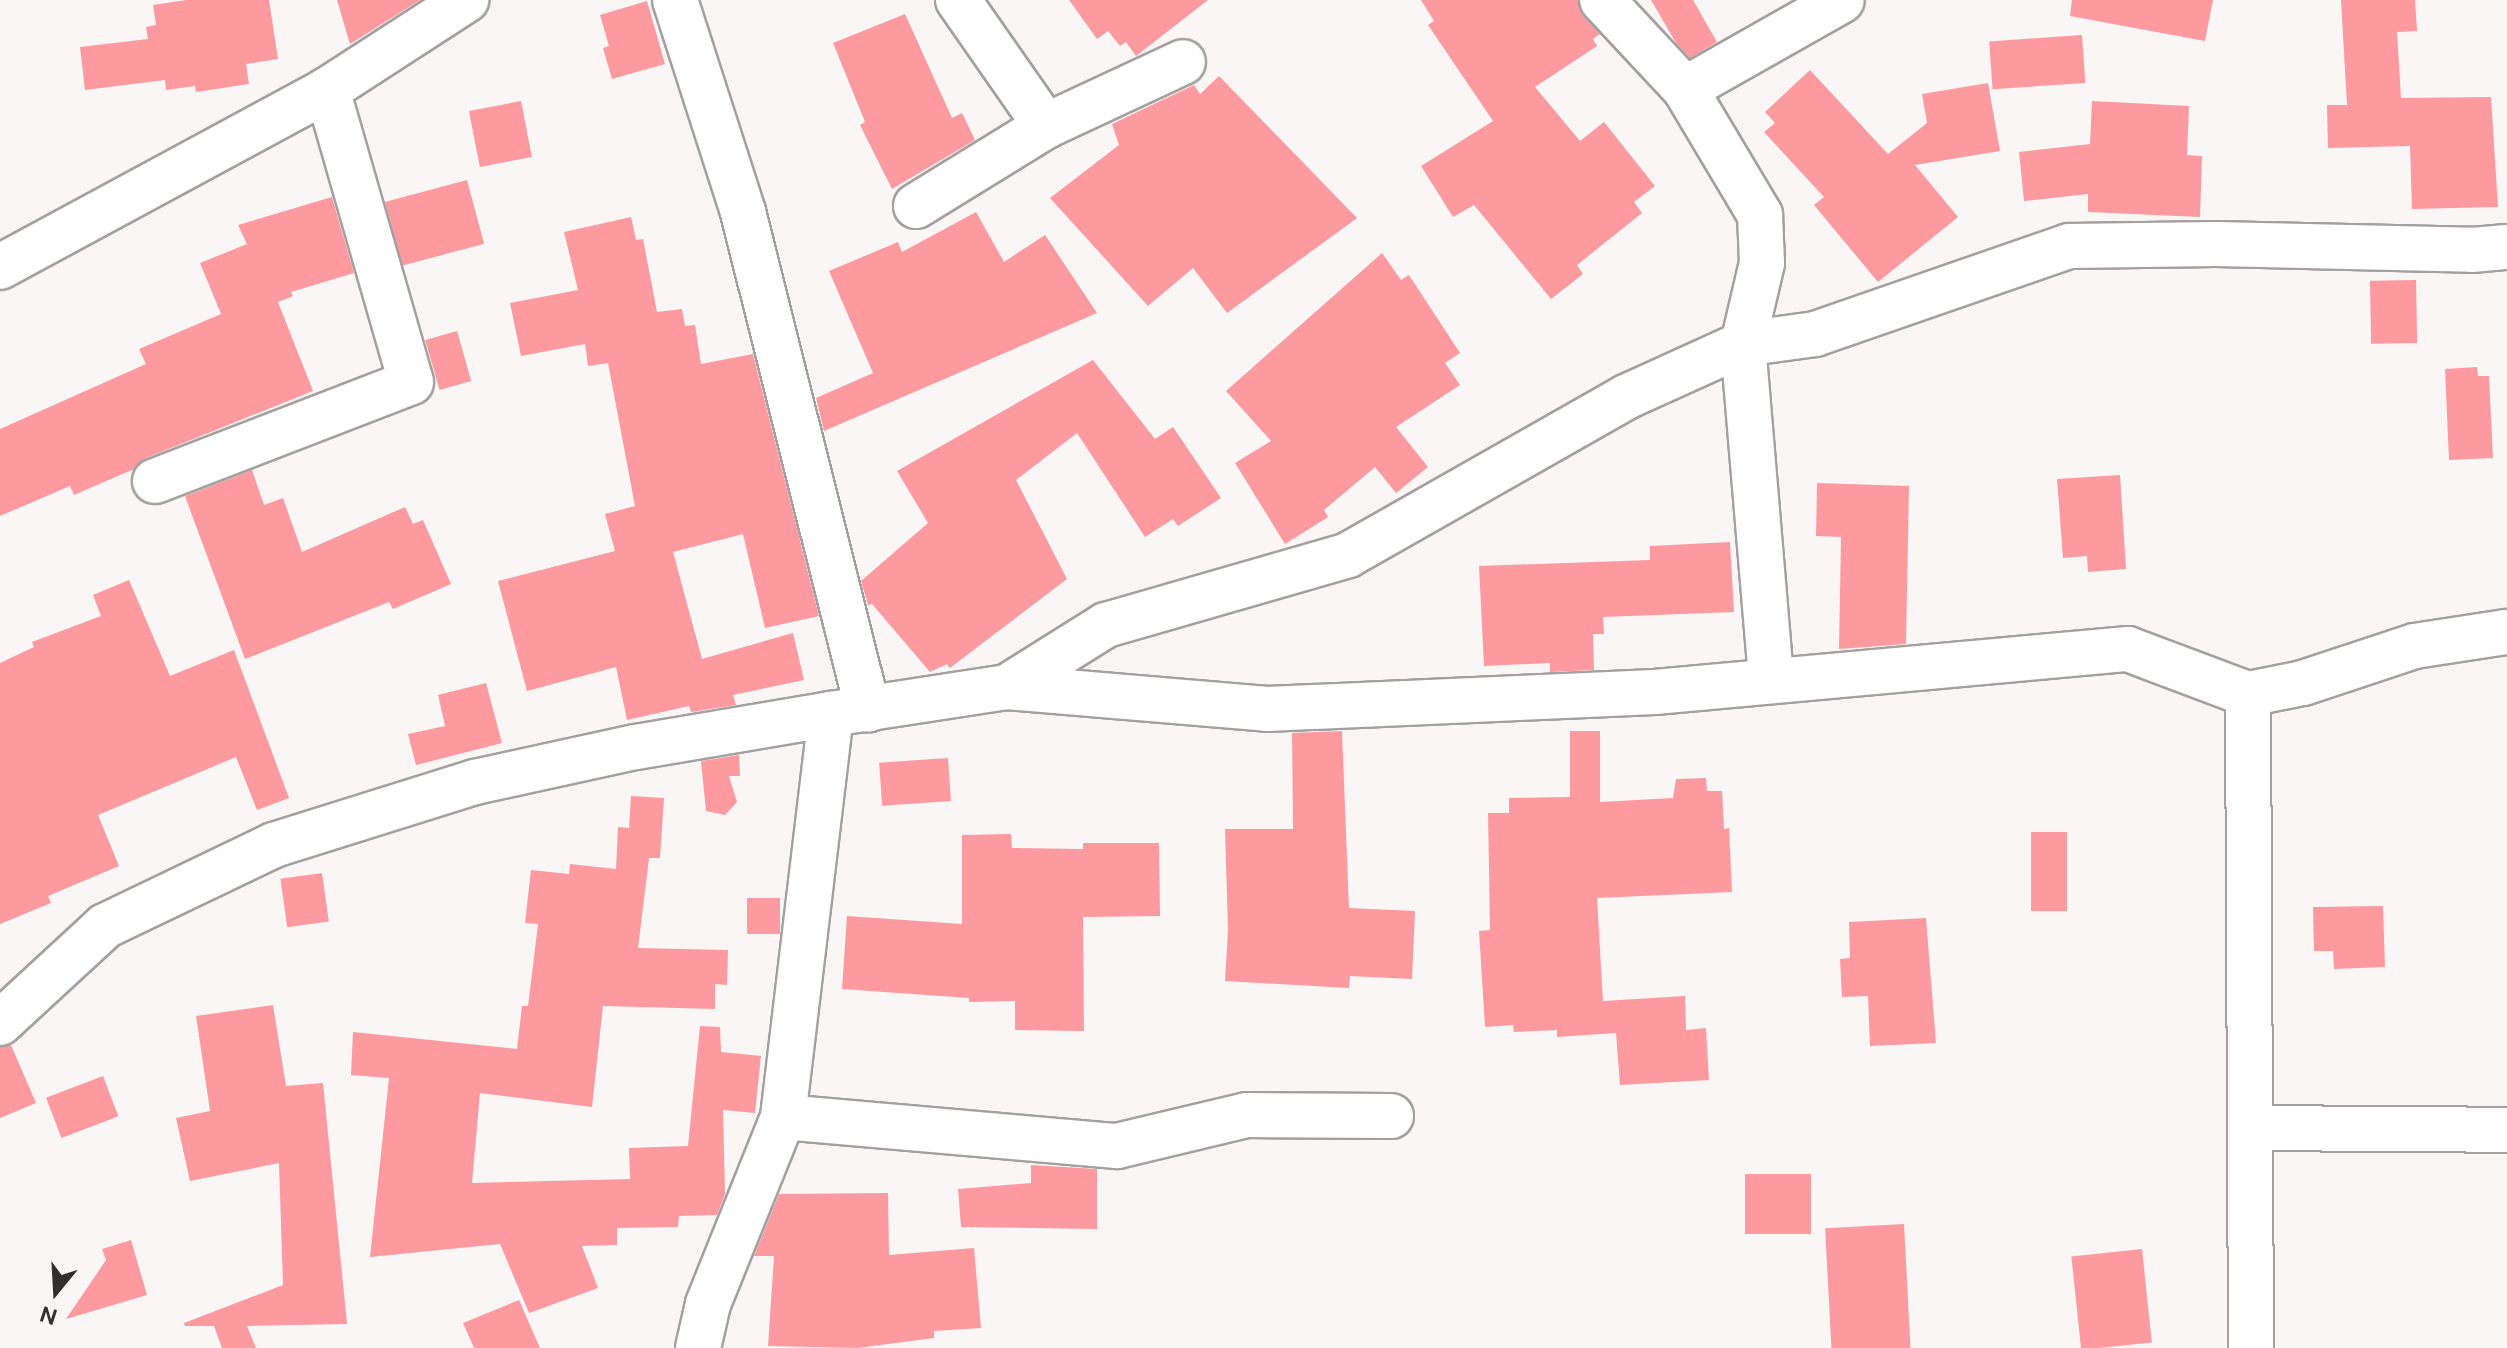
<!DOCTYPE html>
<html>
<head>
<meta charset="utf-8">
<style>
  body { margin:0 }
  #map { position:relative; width:2507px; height:1348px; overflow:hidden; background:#f9f6f5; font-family:"DM Sans",sans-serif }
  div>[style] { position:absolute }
  .building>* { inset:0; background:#fd9a9f; transform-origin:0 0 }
  .roads { filter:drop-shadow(2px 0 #a3a09f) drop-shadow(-2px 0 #a3a09f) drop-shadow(0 2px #a3a09f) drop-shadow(0 -2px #a3a09f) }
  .minor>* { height:44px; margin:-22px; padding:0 22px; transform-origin:22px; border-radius:22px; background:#fff }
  span { translate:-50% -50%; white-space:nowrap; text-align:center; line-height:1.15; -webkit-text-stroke:6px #f9f6f5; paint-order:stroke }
  .north { position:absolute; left:16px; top:1252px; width:80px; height:80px; -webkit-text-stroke:6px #f9f6f5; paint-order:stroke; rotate:198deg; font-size:22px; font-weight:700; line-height:32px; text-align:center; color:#312f2f }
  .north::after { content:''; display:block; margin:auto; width:28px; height:36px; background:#312f2f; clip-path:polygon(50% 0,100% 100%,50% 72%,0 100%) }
</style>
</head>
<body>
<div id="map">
  <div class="building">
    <div style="clip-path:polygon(186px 0,269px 0,278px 59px,246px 64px,249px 84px,196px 92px,195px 86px,166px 90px,165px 80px,85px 90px,80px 47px,148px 39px,146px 27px,156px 25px,153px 5px)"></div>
    <div style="clip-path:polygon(337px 0,420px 0,350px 44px)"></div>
    <div style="clip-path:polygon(1069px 0,1208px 0,1136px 56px,1126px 42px,1120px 46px,1108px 31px,1097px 39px)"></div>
    <div style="clip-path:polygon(1421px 0,1578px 0,1583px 16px,1600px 34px,1593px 39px,1597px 46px,1535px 87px,1580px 141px,1604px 122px,1655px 186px,1634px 202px,1642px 213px,1577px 265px,1583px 274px,1551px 299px,1474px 205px,1453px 217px,1421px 166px,1493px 121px,1428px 25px,1434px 21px)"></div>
    <div style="clip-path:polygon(1651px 0,1693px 0,1717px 42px,1690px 58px,1676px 43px)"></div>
    <div style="clip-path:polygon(2072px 0,2213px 0,2205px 41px,2070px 16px)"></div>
    <div style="clip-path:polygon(2341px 0,2415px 0,2417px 31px,2397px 32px,2401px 98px,2491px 97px,2498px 207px,2412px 209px,2410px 146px,2328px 148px,2327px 105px,2347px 105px)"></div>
    <div style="clip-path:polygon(647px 1px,665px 64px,612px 79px,603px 48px,609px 46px,600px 15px)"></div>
    <div style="clip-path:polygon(905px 14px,952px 118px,962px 113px,975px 140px,892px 189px,860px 125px,865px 122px,833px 43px)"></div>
    <div style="left:2082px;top:35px;width:48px;height:93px;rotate:86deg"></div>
    <div style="clip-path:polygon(1810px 70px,1888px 154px,1927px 123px,1922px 94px,1988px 83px,2000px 151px,1915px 165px,1958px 217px,1878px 282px,1814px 205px,1824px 197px,1764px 132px,1775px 123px,1765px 112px)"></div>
    <div style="clip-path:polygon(1219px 76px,1357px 218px,1227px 313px,1193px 268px,1148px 306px,1050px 198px,1119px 145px,1112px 124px,1194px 85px,1200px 94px)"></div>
    <div style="left:521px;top:101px;width:57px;height:53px;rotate:79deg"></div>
    <div style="clip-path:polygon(2092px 101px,2189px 106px,2187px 155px,2202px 156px,2200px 217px,2088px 212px,2088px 194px,2024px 201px,2019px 152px,2090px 144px)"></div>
    <div style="left:467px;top:180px;width:66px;height:85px;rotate:75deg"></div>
    <div style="clip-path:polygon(332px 197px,354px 273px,291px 292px,293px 296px,278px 302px,313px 391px,146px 458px,134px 469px,74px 495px,70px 486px,0 516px,0 429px,146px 364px,139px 349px,221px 314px,200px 263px,247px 244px,238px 225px)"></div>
    <div style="clip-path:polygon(976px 212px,1004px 262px,1045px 235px,1097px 313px,824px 431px,816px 398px,873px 373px,829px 271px,898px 242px,902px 252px)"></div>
    <div style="clip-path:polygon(631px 217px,636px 240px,643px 239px,657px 312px,682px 309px,685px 326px,695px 325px,701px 364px,753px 354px,819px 616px,765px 628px,743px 534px,673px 552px,702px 659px,793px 633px,804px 680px,733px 695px,736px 705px,691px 712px,689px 706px,627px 720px,616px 667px,527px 691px,498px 581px,615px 551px,605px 514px,635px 506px,608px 363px,588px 366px,585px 344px,521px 356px,510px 303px,578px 290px,564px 232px)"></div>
    <div style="clip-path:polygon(1382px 253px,1401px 280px,1409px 275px,1460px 353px,1445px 363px,1460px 385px,1396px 427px,1428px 467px,1396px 493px,1375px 467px,1324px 510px,1328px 517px,1285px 544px,1235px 463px,1271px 441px,1226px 391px)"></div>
    <div style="left:2416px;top:280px;width:63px;height:46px;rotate:89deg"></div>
    <div style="left:457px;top:331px;width:52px;height:33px;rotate:74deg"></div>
    <div style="clip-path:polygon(1093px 360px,1155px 439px,1173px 427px,1221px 498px,1178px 526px,1173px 519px,1145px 537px,1077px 433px,1016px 480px,1067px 579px,950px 668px,947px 664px,930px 672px,872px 604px,868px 605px,861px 581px,928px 523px,897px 471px)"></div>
    <div style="clip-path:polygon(2477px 367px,2478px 376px,2489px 376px,2493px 458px,2449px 460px,2445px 369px)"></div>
    <div style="clip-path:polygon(252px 470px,264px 505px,283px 498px,302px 552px,405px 507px,413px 524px,423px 520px,451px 584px,393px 609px,389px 602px,245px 659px,185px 496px)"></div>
    <div style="clip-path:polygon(2120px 475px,2126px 569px,2088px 572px,2087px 556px,2063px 558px,2057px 479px)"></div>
    <div style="clip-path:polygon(1817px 483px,1909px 486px,1906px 644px,1839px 649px,1841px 537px,1816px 536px)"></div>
    <div style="clip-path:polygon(1730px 542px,1734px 612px,1603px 617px,1604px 634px,1593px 634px,1594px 670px,1550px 672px,1550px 663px,1484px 666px,1479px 566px,1650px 560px,1650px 546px)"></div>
    <div style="clip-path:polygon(129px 580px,170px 676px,234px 650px,289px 798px,257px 810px,236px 757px,98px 815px,119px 866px,48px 896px,51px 903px,0 924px,0 663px,34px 647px,32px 642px,101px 616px,93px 595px)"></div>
    <div style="clip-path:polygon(486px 683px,502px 743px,416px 765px,408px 734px,445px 726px,438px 695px)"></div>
    <div style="clip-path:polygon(1342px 731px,1349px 908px,1415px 911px,1412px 979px,1350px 976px,1349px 988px,1225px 981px,1228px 930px,1225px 829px,1293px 829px,1292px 733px)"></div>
    <div style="clip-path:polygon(1570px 731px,1600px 731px,1600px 802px,1673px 798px,1676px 779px,1706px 778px,1707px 791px,1722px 791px,1724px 829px,1729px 828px,1732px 892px,1597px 898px,1603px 1001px,1685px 996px,1686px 1030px,1706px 1028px,1709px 1080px,1620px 1085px,1616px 1033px,1557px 1037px,1557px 1030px,1514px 1032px,1513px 1025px,1485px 1027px,1479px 931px,1490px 930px,1488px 813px,1509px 813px,1509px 798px,1570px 797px)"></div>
    <div style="clip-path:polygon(739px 755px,740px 776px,729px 776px,737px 802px,725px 815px,706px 811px,701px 761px)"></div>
    <div style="left:948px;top:758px;width:43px;height:69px;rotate:86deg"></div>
    <div style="clip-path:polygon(631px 796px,664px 798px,660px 858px,649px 858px,638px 948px,728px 950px,727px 985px,715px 984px,715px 1009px,603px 1006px,592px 1107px,480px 1093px,472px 1183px,630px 1179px,629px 1148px,688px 1146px,700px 1026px,720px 1027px,721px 1052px,761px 1056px,755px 1113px,723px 1110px,725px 1194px,717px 1215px,679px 1216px,678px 1227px,617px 1228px,617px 1245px,582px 1246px,598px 1288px,529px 1313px,500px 1244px,370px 1257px,389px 1078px,351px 1075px,353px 1032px,517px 1049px,522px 1006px,528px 1006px,538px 924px,525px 923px,531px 870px,569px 874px,570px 864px,616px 869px,618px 827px,629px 828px)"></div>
    <div style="left:2031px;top:832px;width:36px;height:79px"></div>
    <div style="clip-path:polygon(1011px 834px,1012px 848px,1083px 849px,1083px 843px,1159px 843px,1160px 916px,1083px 917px,1084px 1031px,1015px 1030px,1015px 1001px,969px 1002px,969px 998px,842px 989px,847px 916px,962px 924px,962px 835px)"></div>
    <div style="left:322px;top:873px;width:49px;height:42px;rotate:82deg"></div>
    <div style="left:747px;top:898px;width:33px;height:36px"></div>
    <div style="clip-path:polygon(2383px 906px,2385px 967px,2334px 969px,2333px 951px,2314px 951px,2313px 907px)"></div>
    <div style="clip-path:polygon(1926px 918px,1936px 1043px,1870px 1046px,1868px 996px,1842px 997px,1840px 959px,1850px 958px,1849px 922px)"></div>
    <div style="clip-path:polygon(273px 1005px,286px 1086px,323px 1083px,347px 1324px,247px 1326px,256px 1348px,222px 1348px,214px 1326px,185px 1326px,184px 1323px,283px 1285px,279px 1163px,190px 1181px,176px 1118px,210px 1111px,196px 1016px)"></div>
    <div style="clip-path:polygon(11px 1045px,36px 1103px,0 1118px,0 1047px)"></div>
    <div style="left:103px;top:1076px;width:43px;height:61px;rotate:69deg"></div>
    <div style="clip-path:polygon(1031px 1165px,1097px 1169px,1097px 1229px,961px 1227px,958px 1189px,1031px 1183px)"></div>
    <div style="left:1745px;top:1174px;width:66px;height:60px"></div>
    <div style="clip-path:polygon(888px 1193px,889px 1255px,974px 1248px,981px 1328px,934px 1331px,934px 1338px,858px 1348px,768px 1346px,774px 1256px,754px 1256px,779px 1194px)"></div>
    <div style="left:1904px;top:1224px;width:124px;height:79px;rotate:87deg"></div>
    <div style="clip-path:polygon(131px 1240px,147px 1295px,66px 1319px,106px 1260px,102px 1249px)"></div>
    <div style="left:2142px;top:1249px;width:94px;height:71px;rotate:84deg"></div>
    <div style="clip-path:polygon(519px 1300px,540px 1348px,474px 1348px,463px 1323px)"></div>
  </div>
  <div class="roads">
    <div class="minor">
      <div style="left:675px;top:0;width:223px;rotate:72.2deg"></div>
      <div style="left:743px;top:212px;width:513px;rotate:75.91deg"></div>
      <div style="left:958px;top:0;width:154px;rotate:55.1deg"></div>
      <div style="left:1602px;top:0;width:122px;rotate:47deg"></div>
      <div style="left:1685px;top:89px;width:147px;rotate:59.2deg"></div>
      <div style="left:1760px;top:215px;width:48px;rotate:87.6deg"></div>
      <div style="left:1762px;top:263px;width:83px;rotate:103.2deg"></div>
      <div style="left:1743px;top:344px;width:337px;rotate:85.2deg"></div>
      <div style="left:1685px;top:89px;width:180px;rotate:-29.5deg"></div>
      <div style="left:916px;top:206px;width:153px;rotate:-31.6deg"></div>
      <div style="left:1046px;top:126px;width:151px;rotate:-25deg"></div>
      <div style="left:0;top:267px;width:372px;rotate:-28.4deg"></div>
      <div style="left:327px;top:90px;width:166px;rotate:-32.9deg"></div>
      <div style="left:155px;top:481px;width:274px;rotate:-21.1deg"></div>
      <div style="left:411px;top:382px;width:304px;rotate:-106deg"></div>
      <div style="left:1007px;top:687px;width:117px;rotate:-32.1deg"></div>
      <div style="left:1106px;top:625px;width:252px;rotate:-16.1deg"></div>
      <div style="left:1348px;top:555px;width:320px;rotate:-29.6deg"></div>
      <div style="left:1626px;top:397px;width:128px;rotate:-24.4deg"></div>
      <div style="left:1743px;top:344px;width:73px;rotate:-7.9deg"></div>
      <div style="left:1815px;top:334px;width:269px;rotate:-19.1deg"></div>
      <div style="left:2069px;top:246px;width:147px;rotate:-0.8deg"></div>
      <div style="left:2216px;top:244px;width:256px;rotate:1.3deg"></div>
      <div style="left:2472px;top:250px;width:35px;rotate:-5deg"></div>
      <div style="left:2248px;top:694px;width:654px;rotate:89.74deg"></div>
      <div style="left:0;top:1023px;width:143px;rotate:-42.7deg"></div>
      <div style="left:105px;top:926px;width:187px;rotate:-25.6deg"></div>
      <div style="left:274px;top:845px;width:211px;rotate:-17.4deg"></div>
      <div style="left:475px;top:782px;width:165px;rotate:-12.3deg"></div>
      <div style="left:636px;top:747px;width:198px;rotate:-9.6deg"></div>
      <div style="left:831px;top:714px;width:178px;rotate:-8.7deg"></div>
      <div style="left:1007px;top:687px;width:261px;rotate:4.8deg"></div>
      <div style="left:1267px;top:709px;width:388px;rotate:-2.5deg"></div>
      <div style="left:1655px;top:692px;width:475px;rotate:-5.2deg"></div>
      <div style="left:2128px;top:649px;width:128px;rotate:20.6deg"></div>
      <div style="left:2248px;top:694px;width:56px;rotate:-11.3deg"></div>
      <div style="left:2303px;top:683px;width:118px;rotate:-18.3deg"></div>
      <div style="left:2415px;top:646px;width:93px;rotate:-8.7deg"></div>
      <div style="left:783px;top:1117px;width:335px;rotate:5deg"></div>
      <div style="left:1117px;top:1146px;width:134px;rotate:-13.4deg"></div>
      <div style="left:1247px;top:1115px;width:144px;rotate:0.4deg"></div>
      <div style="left:2250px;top:1128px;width:257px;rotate:0.4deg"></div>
      <div style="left:698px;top:1348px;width:45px;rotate:-77.2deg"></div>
      <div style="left:708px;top:1304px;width:201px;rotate:-68.1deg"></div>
      <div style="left:783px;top:1117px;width:406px;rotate:-83.2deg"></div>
    </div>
  </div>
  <div class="north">N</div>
</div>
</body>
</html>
